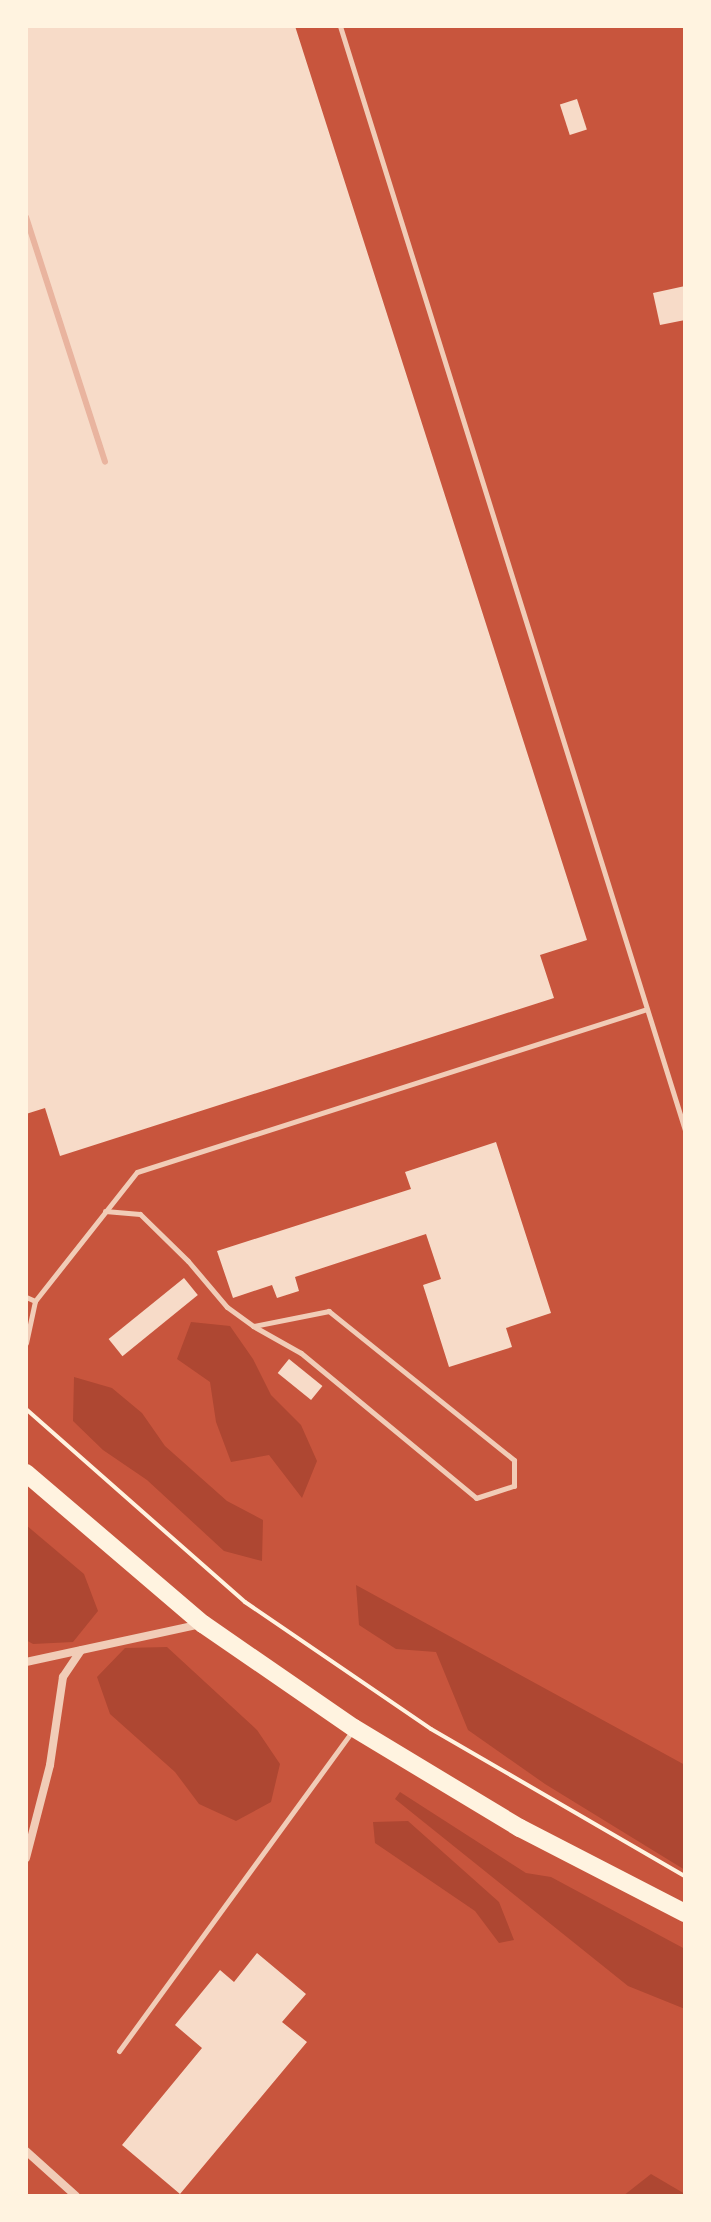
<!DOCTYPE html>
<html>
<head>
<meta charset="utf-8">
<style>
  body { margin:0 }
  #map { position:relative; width:711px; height:2222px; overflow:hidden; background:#c8553d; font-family:"DM Sans",sans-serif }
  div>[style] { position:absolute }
  .green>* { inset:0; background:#ae4732 }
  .building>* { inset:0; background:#f7dbc8; transform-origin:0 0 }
  .path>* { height:4px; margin:-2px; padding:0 2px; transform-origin:2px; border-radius:2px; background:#fff3e0 }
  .service>* { height:5px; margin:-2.5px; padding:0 2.5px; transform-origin:2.5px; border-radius:2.5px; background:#f1ccb7 }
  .minor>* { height:8px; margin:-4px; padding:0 4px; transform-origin:4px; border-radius:4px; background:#f1ccb7 }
  .trunk>* { height:18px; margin:-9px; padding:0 9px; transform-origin:9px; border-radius:9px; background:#fff3e0 }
  .rail>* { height:6px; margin:-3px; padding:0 3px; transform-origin:3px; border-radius:3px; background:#e9b49f }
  span { translate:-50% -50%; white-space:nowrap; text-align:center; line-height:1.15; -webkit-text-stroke:6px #fff3e0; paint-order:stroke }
  .frame { position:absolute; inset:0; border:28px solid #fff3e0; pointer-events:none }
</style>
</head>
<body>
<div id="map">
  <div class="green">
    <div style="clip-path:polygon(191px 1322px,230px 1326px,253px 1359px,271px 1395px,301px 1425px,317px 1461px,302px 1498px,269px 1455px,231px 1462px,216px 1422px,210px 1382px,177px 1359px)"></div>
    <div style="clip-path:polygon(74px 1377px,112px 1388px,142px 1413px,165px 1446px,227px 1501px,263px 1520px,262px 1561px,224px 1551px,147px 1480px,103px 1450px,73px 1421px)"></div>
    <div style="clip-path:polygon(26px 1525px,84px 1574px,98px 1611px,73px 1642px,33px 1644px,26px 1640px)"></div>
    <div style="clip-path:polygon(356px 1585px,685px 1765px,685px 1870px,545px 1784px,468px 1730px,436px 1652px,396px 1649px,359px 1625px)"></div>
    <div style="clip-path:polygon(167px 1647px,257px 1730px,280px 1764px,271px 1802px,236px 1821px,199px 1804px,175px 1772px,110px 1714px,97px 1677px,125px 1648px)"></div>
    <div style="clip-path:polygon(400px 1792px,526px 1873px,551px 1877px,685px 1949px,685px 2009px,628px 1986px,395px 1799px)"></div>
    <div style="clip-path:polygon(408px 1821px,499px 1902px,514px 1940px,499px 1943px,475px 1911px,375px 1843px,373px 1822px)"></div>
    <div style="clip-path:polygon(651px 2174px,685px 2194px,685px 2196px,623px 2196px)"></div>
  </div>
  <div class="building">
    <div style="clip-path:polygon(26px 26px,295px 26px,587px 940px,540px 955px,554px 998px,60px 1156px,45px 1108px,26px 1114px)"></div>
    <div style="left:577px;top:99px;width:32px;height:18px;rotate:72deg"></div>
    <div style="clip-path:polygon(685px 286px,685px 320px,660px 325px,653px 293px)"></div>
    <div style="clip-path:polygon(496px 1142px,551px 1313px,506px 1328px,512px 1347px,449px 1367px,423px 1285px,441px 1279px,426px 1234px,295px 1277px,299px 1291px,277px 1298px,272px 1285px,233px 1298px,217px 1251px,411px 1189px,405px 1172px)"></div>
    <div style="left:184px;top:1278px;width:22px;height:97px;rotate:51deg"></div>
    <div style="left:289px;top:1359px;width:43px;height:18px;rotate:39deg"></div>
    <div style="clip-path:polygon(257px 1953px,306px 1994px,282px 2022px,307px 2042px,180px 2194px,122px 2145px,202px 2048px,175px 2025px,220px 1970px,234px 1982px)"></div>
  </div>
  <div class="path">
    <div style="left:26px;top:1409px;width:292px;rotate:41.4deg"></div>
    <div style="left:245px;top:1602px;width:225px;rotate:34.3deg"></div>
    <div style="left:431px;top:1729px;width:293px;rotate:30.1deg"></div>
  </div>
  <div class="service">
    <div style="left:340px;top:26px;width:1157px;rotate:72.65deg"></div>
    <div style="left:105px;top:1211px;width:35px;rotate:5deg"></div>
    <div style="left:140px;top:1214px;width:67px;rotate:44.4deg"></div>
    <div style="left:188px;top:1261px;width:60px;rotate:49.7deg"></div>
    <div style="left:227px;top:1307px;width:32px;rotate:36deg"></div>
    <div style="left:253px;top:1326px;width:55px;rotate:29.4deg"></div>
    <div style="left:301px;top:1353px;width:227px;rotate:39.6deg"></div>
    <div style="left:476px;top:1498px;width:40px;rotate:-18deg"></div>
    <div style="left:514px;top:1486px;width:26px;rotate:-90deg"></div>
    <div style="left:514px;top:1460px;width:238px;rotate:-141.2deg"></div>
    <div style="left:329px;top:1311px;width:77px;rotate:168.8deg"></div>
    <div style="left:26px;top:1297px;width:10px;rotate:24deg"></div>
    <div style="left:26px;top:1343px;width:43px;rotate:-77.9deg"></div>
    <div style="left:35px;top:1301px;width:164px;rotate:-51.7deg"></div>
    <div style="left:137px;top:1172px;width:535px;rotate:-17.72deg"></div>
    <div style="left:119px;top:2051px;width:394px;rotate:-53.9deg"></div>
  </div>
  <div class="minor">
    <div style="left:26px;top:1662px;width:180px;rotate:-12.2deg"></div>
    <div style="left:26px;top:1858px;width:96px;rotate:-75.5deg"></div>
    <div style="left:50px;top:1765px;width:89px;rotate:-81.6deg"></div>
    <div style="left:63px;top:1677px;width:32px;rotate:-56deg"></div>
    <div style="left:26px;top:2151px;width:67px;rotate:42deg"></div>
  </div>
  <div class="trunk">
    <div style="left:26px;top:1473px;width:233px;rotate:40.5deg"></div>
    <div style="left:203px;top:1624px;width:183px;rotate:34.6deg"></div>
    <div style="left:354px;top:1728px;width:194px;rotate:31.1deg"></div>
    <div style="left:520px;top:1828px;width:186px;rotate:27.3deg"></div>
  </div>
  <div class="rail">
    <div style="left:26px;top:217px;width:257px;rotate:72.1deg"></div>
  </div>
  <div class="frame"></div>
</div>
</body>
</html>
